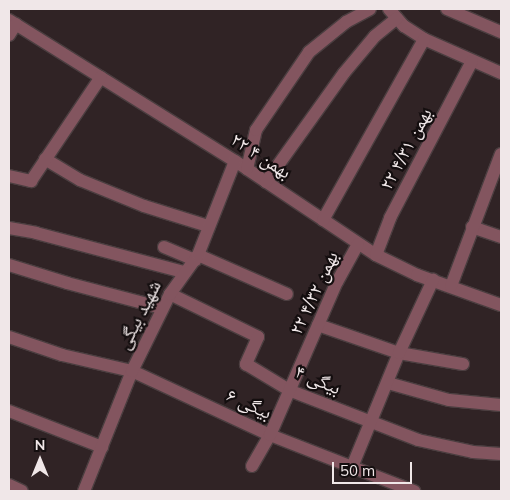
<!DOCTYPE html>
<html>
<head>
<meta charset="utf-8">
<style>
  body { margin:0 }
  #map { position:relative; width:510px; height:500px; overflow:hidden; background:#302325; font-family:Mulish,"Noto Naskh Arabic",sans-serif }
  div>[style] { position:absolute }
  .roads { filter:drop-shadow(1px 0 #4b3e40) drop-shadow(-1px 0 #4b3e40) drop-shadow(0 1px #4b3e40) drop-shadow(0 -1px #4b3e40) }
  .minor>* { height:12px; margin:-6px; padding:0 6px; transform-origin:6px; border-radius:6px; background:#83555f }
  span { translate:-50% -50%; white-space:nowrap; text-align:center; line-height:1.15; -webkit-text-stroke:4.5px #140e0f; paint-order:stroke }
  .street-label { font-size:19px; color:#f0e7e8 }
  .frame { position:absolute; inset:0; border:10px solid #f0e7e8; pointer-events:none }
  .north { position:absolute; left:15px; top:435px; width:50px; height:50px; -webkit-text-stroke:4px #140e0f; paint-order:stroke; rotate:0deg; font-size:14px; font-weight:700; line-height:20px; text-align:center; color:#f0e7e8 }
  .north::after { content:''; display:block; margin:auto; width:18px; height:22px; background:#f0e7e8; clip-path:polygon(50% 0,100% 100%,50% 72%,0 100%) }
  .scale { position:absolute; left:332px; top:462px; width:80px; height:22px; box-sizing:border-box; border:2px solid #f0e7e8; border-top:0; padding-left:6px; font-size:15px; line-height:18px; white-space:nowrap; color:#f0e7e8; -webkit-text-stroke:4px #140e0f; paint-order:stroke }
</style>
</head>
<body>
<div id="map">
  <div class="roads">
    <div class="minor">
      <div style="left:389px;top:9px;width:23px;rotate:49deg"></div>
      <div style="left:404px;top:26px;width:24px;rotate:33deg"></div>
      <div style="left:424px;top:39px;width:84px;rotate:23.8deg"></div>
      <div style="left:447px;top:9px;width:59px;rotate:23.1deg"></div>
      <div style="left:9px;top:20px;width:281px;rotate:32deg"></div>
      <div style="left:247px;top:169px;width:155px;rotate:33.7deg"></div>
      <div style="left:376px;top:255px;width:46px;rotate:26deg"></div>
      <div style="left:417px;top:275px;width:89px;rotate:19.7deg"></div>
      <div style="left:9px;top:35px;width:13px;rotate:-58deg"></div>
      <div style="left:45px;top:159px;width:41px;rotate:31deg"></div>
      <div style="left:80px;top:180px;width:69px;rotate:22.1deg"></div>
      <div style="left:144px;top:206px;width:67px;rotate:17.4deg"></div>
      <div style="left:247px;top:169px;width:40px;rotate:-77deg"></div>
      <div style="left:256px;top:130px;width:94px;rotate:-55.8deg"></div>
      <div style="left:309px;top:52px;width:48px;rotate:-39deg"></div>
      <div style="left:346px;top:22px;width:27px;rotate:-28deg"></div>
      <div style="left:9px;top:176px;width:23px;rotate:13deg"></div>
      <div style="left:31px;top:181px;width:125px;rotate:-56.1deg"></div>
      <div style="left:266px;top:182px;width:134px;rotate:-54.4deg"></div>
      <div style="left:344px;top:73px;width:48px;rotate:-50deg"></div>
      <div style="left:375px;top:36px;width:28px;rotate:-39deg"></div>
      <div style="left:323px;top:220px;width:207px;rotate:-60.8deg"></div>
      <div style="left:472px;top:227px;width:31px;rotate:19deg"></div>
      <div style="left:9px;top:228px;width:27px;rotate:10deg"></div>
      <div style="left:36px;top:233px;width:153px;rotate:14.8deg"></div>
      <div style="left:164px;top:247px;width:34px;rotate:23deg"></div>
      <div style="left:198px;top:255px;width:97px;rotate:23.7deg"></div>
      <div style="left:376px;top:255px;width:40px;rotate:-69deg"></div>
      <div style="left:390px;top:218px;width:177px;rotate:-62.4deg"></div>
      <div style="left:9px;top:265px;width:61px;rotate:17.2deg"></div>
      <div style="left:67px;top:283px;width:98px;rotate:14.7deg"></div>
      <div style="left:451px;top:286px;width:141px;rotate:-69.3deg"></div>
      <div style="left:170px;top:294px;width:98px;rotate:26deg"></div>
      <div style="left:258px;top:337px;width:30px;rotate:114deg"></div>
      <div style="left:246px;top:364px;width:52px;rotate:31deg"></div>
      <div style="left:291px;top:391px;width:136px;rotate:21.1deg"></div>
      <div style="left:418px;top:440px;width:56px;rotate:12.3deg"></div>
      <div style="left:473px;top:452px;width:28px;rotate:4deg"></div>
      <div style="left:318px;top:325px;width:86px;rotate:19.1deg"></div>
      <div style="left:399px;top:353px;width:65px;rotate:9.8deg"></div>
      <div style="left:9px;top:337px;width:56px;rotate:18.8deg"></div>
      <div style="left:62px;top:355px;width:72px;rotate:12.9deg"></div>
      <div style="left:132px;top:371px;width:152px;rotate:24.9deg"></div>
      <div style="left:270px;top:435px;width:155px;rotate:21.3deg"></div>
      <div style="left:388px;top:383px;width:63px;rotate:15.6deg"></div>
      <div style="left:449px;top:400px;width:52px;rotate:5.5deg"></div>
      <div style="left:9px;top:411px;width:100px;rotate:21.2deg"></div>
      <div style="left:252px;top:466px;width:36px;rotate:-60deg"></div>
      <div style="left:270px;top:435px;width:167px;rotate:-66.4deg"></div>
      <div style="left:337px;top:282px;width:43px;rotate:-61.1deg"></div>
      <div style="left:352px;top:467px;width:123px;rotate:-67.6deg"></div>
      <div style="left:399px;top:353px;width:81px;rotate:-65deg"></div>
      <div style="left:9px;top:485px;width:14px;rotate:25deg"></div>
      <div style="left:84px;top:491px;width:129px;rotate:-68.2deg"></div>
      <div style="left:132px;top:371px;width:86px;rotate:-63.7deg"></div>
      <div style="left:170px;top:294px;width:48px;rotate:-54.3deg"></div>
      <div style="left:198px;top:255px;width:101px;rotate:-68.5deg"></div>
    </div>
  </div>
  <div class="street-label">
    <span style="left:406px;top:149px;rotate:-62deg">۲۲ بهمن ۴/۳۱</span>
    <span style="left:261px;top:156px;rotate:33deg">۲۲ بهمن ۴</span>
    <span style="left:314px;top:293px;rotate:-65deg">۲۲ بهمن ۴/۳۲</span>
    <span style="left:139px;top:315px;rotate:-63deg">شهید بیگی</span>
    <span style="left:318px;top:380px;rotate:23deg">بیگی ۴</span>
    <span style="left:249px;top:404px;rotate:25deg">بیگی ۶</span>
  </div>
  <div class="frame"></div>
  <div class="north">N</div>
  <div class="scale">50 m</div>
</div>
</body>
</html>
